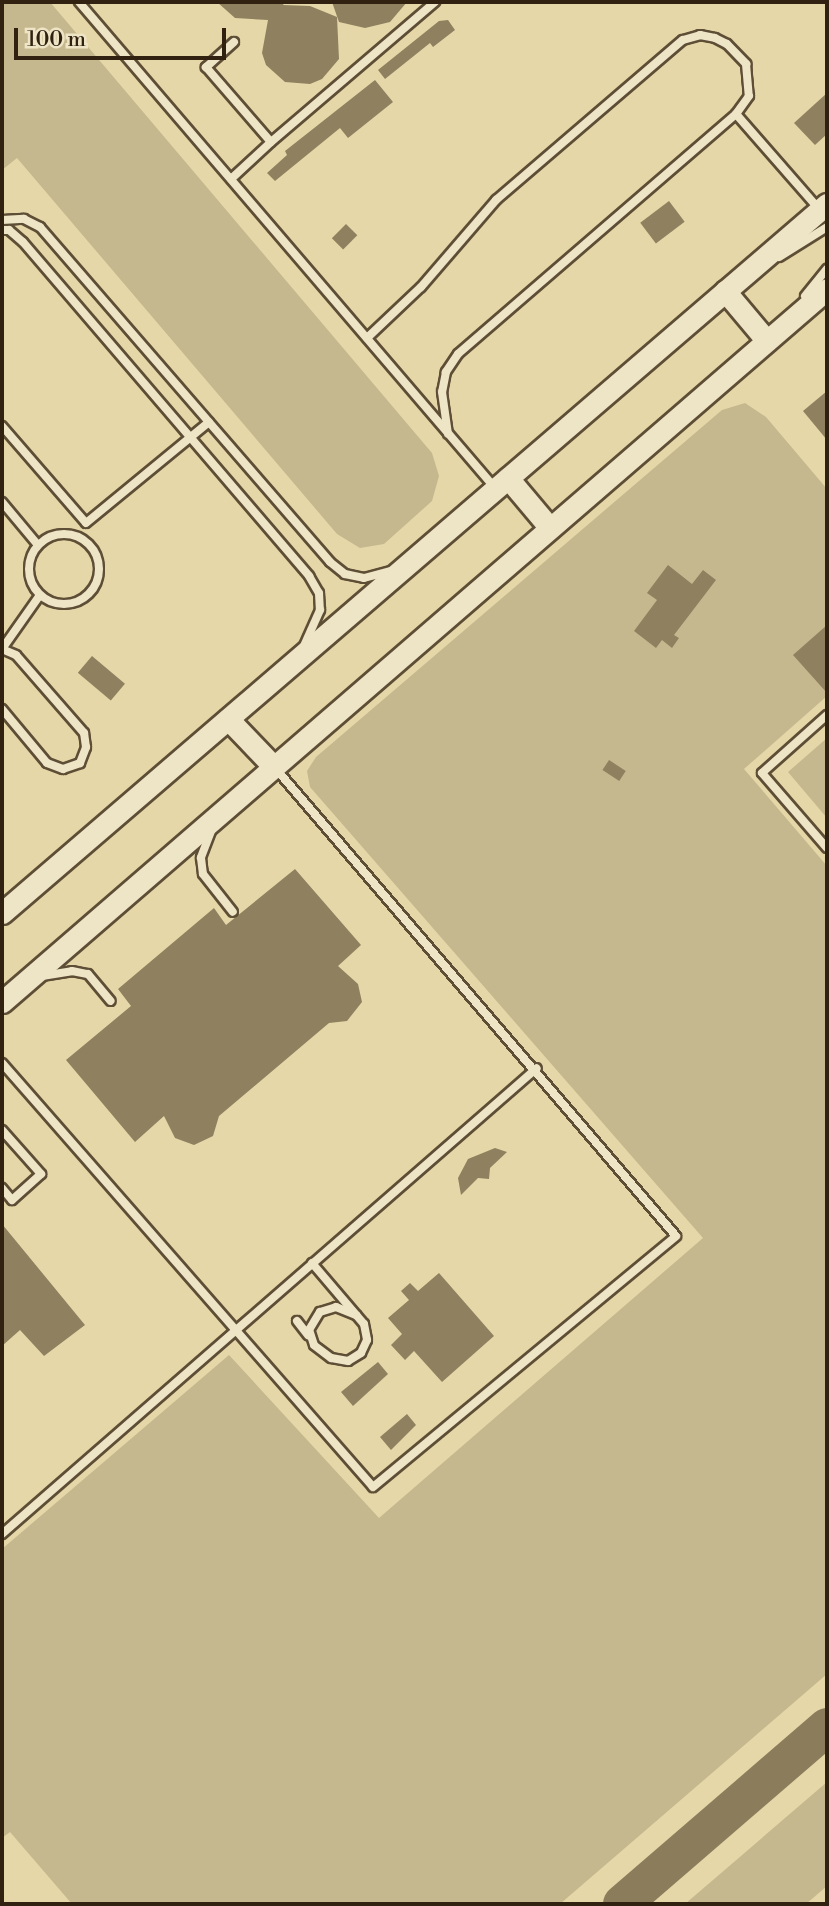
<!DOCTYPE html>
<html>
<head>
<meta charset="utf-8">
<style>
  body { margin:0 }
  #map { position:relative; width:829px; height:1906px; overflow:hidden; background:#e5d7a7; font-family:"Libre Bodoni",serif }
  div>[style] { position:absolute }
  .green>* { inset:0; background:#c6b88e }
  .taxiway>* { height:38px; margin:-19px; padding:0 19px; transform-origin:19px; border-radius:19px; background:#8b7c5c }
  .building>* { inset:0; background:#8f805f; transform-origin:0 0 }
  .roads { filter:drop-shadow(2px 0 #5e4e36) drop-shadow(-2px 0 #5e4e36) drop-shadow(0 2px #5e4e36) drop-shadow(0 -2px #5e4e36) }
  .lane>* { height:8px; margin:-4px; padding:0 4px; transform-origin:4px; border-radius:4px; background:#eee5c6 }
  .lane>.ring { margin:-4px; padding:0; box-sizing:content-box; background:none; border:8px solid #eee5c6; border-radius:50% }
  .secondary>* { height:21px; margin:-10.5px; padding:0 10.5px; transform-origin:10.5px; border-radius:10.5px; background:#eee5c6 }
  span { translate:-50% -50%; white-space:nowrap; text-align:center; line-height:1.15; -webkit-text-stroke:5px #eee5c6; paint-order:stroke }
  .frame { position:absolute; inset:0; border:4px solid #312111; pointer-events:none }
  .scale { position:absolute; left:14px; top:28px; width:212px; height:32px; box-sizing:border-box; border:4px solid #312111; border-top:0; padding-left:9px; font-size:21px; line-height:24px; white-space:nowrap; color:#312111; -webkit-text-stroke:5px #eee5c6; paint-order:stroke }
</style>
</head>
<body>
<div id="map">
  <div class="green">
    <div style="clip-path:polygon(2px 2px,50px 2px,432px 453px,439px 476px,432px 501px,384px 544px,360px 548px,337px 534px,17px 158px,2px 170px)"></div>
    <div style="clip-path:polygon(745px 403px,766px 417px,827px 489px,827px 696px,744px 769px,827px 866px,827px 1674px,560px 1904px,72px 1904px,10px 1832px,2px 1838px,2px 1549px,229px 1355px,379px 1518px,703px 1238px,310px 787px,307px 771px,316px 757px,722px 410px)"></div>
    <div style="clip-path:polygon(827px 738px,827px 818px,788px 772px)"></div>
    <div style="clip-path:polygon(827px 1782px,827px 1886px,806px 1904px,685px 1904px)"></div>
  </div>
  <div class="taxiway">
    <div style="left:622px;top:1904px;width:271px;rotate:-40.8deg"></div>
  </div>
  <div class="building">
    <div style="clip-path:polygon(217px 2px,285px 2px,283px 5px,310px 6px,337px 17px,339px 59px,322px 79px,310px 84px,285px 82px,266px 65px,262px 53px,268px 20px,235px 18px)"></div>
    <div style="clip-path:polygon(332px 2px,407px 2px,390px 22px,365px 28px,339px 22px)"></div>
    <div style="clip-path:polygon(448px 20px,455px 30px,433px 47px,430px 43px,385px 79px,378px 70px,439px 21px)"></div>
    <div style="clip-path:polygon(375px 80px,393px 102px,348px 138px,340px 128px,275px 181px,267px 173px,287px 155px,285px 151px)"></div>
    <div style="clip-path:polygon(827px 93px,827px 134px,815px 145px,794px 123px)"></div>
    <div style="left:669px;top:201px;width:26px;height:36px;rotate:53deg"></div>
    <div style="left:346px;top:224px;width:16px;height:20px;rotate:45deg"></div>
    <div style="clip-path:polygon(827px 391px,827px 440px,803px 411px)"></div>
    <div style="clip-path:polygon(668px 565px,692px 584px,703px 570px,716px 580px,674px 635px,679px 638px,672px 648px,662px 640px,656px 648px,634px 631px,657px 600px,647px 593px)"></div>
    <div style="clip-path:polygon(827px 625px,827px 693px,793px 655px)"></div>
    <div style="left:92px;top:656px;width:43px;height:22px;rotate:40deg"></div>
    <div style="left:609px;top:760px;width:20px;height:12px;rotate:33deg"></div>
    <div style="clip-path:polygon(295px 869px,361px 945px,338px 966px,358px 984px,362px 1002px,347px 1021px,329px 1023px,219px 1116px,213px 1136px,194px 1145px,175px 1138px,164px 1116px,135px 1142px,66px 1060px,131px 1006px,118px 989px,214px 908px,226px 925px)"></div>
    <div style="clip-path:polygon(495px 1148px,507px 1152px,490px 1168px,489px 1179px,478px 1178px,461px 1195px,458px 1178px,468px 1159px)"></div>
    <div style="clip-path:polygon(2px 1224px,85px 1325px,44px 1356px,20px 1330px,2px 1346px)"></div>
    <div style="clip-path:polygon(439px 1273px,494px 1336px,442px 1382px,414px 1351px,405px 1360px,391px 1345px,402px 1334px,388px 1318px,409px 1300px,401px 1291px,410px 1283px,418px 1291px)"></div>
    <div style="clip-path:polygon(378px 1362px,388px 1374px,353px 1406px,341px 1392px)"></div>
    <div style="clip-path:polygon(407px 1414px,416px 1425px,391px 1450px,380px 1437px)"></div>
  </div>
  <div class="roads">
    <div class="lane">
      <div style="left:79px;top:2px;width:640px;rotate:49.44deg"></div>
      <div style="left:234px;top:42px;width:38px;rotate:138deg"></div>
      <div style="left:206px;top:67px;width:99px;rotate:49.1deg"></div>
      <div style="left:271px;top:142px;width:216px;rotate:-40.5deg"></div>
      <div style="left:736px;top:114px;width:126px;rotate:48.9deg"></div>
      <div style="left:231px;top:179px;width:54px;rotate:-42.8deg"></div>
      <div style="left:2px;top:220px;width:22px;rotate:-3deg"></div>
      <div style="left:24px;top:219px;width:18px;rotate:27deg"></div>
      <div style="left:40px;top:227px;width:443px;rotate:49.1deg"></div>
      <div style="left:330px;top:562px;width:19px;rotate:39deg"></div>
      <div style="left:345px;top:574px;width:19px;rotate:12deg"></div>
      <div style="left:364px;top:578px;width:27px;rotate:-15deg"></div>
      <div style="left:2px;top:230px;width:7px"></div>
      <div style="left:9px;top:230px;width:18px;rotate:41deg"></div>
      <div style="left:23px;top:242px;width:440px;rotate:49.4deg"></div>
      <div style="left:309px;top:576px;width:20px;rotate:60deg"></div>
      <div style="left:319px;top:593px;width:17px;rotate:87deg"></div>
      <div style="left:320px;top:610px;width:37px;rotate:114deg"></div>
      <div style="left:779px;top:257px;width:57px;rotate:-32deg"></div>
      <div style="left:805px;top:296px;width:35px;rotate:-51deg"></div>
      <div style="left:367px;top:338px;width:74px;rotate:-43.4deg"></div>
      <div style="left:421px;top:287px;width:115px;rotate:-49.2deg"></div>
      <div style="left:496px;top:200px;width:246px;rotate:-40.6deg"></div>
      <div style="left:683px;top:40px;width:18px;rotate:-16deg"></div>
      <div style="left:700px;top:35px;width:15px;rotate:11deg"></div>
      <div style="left:715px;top:38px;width:13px;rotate:27deg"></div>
      <div style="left:727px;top:44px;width:28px;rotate:46deg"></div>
      <div style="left:746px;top:64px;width:32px;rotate:85deg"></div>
      <div style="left:749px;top:96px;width:22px;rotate:126deg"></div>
      <div style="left:736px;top:114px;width:367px;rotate:139.2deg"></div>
      <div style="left:458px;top:354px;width:22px;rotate:124deg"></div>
      <div style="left:446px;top:372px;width:20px;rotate:101deg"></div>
      <div style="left:442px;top:392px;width:42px;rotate:81.9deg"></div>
      <div style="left:2px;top:426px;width:128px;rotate:49.1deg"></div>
      <div style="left:86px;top:523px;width:159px;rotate:-39.4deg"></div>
      <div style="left:2px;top:502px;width:56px;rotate:50.1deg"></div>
      <div class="ring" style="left:29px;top:534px;width:62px;height:62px"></div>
      <div style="left:2px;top:709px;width:70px;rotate:50.2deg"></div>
      <div style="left:47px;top:763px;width:17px;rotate:21deg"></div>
      <div style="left:63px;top:769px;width:18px;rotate:-19deg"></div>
      <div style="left:80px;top:763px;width:17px;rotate:-69deg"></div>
      <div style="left:86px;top:747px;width:14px;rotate:-98deg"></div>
      <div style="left:84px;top:733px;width:103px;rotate:-131.1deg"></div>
      <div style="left:16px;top:655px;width:15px;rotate:-157deg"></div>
      <div style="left:2px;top:649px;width:66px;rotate:-54.9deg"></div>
      <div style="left:827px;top:715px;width:87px;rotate:138.3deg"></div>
      <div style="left:762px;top:773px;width:99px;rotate:49.1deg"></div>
      <div style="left:213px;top:826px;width:34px;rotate:111deg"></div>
      <div style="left:201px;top:858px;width:16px;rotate:83deg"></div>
      <div style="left:203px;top:874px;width:48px;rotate:51.7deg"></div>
      <div style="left:42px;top:976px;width:30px;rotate:-9deg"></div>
      <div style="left:72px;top:971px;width:16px;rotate:11deg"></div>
      <div style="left:88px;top:974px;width:35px;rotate:50deg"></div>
      <div style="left:2px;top:1063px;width:563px;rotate:48.81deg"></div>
      <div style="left:373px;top:1487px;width:393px;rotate:-39.6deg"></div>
      <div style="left:676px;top:1236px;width:615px;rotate:-130.58deg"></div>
      <div style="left:2px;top:1130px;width:59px;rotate:48.4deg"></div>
      <div style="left:41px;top:1174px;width:39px;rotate:138deg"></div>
      <div style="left:12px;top:1200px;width:16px;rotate:-130deg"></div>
      <div style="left:312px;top:1263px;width:80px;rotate:49.6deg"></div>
      <div style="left:364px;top:1324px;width:16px;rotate:79deg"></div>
      <div style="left:367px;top:1340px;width:14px;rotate:115deg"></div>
      <div style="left:361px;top:1353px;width:15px;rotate:148deg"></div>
      <div style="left:348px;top:1361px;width:17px;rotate:-170deg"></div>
      <div style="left:331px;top:1358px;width:21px;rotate:-143deg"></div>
      <div style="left:314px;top:1345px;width:16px;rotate:-108deg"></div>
      <div style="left:309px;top:1330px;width:21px;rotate:-59deg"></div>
      <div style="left:320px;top:1312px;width:17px;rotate:-17deg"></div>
      <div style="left:336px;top:1307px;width:22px;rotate:22deg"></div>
      <div style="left:297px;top:1321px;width:18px;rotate:52deg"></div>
      <div style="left:2px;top:1534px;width:709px;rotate:-41.06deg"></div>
    </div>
    <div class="secondary">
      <div style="left:725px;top:291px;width:65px;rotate:50deg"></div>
      <div style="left:508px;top:478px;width:65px;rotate:50deg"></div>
      <div style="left:228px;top:719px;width:66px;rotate:46.2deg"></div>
      <div style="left:2px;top:913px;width:1088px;rotate:-40.68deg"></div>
      <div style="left:2px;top:1002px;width:1090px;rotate:-40.83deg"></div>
    </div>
  </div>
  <div class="frame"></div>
  <div class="scale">100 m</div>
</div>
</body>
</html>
